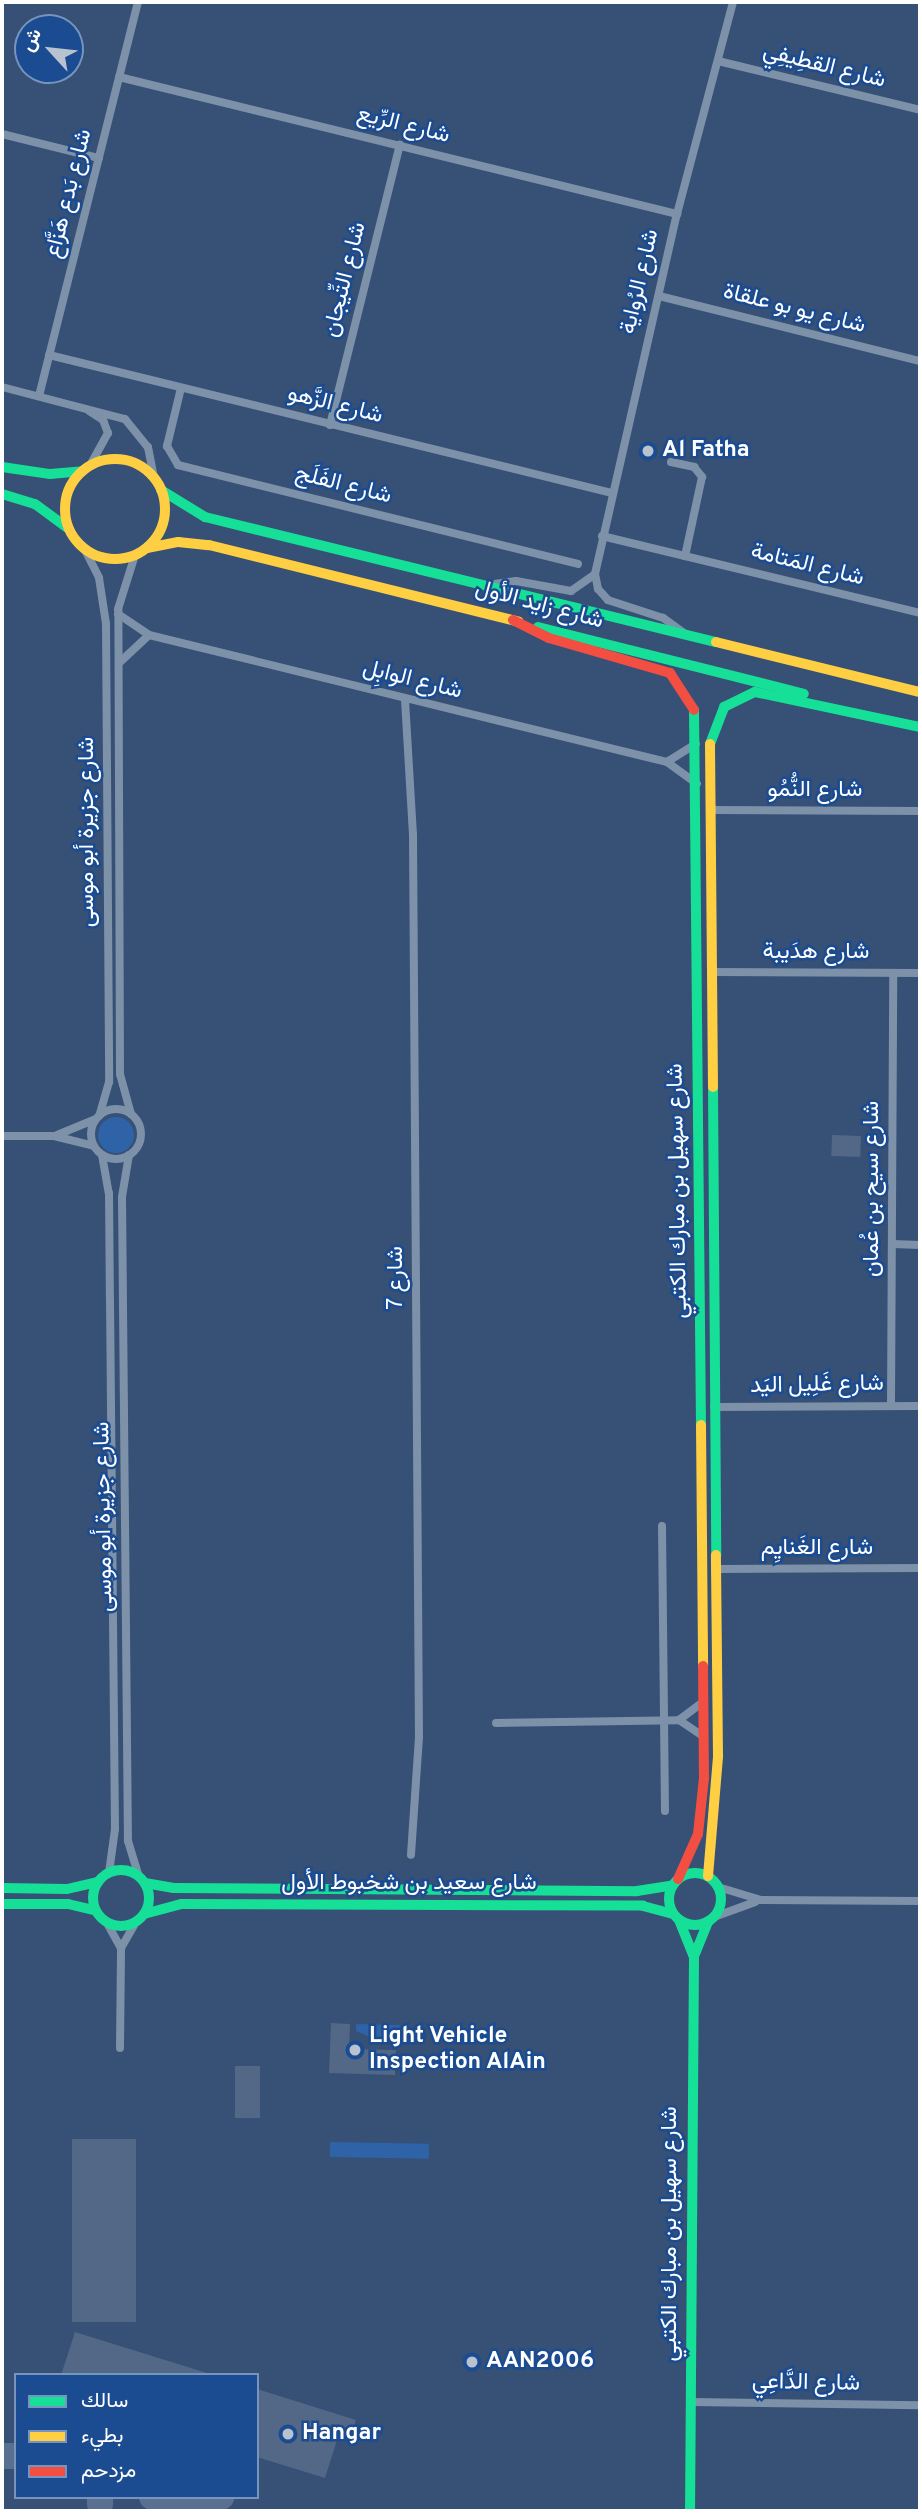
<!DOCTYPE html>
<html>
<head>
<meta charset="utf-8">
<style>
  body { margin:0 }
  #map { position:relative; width:922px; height:2513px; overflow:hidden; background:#365076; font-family:Overpass,Vazirmatn,sans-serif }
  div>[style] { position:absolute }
  .green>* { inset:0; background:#2e63a7; transform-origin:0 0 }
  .round { border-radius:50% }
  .taxiway>* { height:26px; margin:-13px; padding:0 13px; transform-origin:13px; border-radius:13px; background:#5a7090 }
  .building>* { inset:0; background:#526886; transform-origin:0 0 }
  .street>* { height:8px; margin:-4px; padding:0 4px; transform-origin:4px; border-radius:4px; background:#7d91a9 }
  .street>.ring { margin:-4px; padding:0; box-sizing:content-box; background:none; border:8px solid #7d91a9; border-radius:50% }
  .fast>* { height:10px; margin:-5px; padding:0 5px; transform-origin:5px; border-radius:5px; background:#16e098 }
  .fast>.ring { margin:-5px; padding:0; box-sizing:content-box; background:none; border:10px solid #16e098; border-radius:50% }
  .slow>* { height:10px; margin:-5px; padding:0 5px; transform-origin:5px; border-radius:5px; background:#ffcf43 }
  .slow>.ring { margin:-5px; padding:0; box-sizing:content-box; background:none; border:10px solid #ffcf43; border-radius:50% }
  .jam>* { height:10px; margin:-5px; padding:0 5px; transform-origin:5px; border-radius:5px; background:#f24e42 }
  .dots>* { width:19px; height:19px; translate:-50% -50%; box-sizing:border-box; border:4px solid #1b4c91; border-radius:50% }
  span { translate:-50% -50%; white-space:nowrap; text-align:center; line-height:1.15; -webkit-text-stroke:5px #1b4c91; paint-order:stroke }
  .street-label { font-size:23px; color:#fff }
  .poi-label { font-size:23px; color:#fff; font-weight:700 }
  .left { translate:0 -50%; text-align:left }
  .frame { position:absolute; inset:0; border:4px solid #fff; pointer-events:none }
  .legend { position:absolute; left:14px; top:2373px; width:245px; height:126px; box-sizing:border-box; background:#1b4c91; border:2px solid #7694bd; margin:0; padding:9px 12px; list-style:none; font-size:21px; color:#fff }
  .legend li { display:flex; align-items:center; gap:14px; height:35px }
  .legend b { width:35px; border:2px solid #7694bd }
  .north { position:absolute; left:14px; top:14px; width:70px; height:70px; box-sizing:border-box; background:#1b4c91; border:2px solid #7694bd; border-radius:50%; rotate:297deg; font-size:19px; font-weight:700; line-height:28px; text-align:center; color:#fff }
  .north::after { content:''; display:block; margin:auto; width:24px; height:32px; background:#b9c2cf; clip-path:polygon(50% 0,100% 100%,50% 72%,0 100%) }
</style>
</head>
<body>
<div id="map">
  <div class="green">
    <div class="round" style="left:98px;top:1117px;width:36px;height:36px"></div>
    <div style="clip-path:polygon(356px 2024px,400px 2025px,400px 2037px,370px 2037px,356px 2031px)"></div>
    <div style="left:330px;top:2142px;width:99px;height:15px;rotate:1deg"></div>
  </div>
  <div class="taxiway">
    <div style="left:2px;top:2456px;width:14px"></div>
    <div style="left:152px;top:2497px;width:48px;rotate:16.9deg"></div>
    <div style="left:100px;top:2504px;width:7px;rotate:-90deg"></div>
    <div style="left:196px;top:2511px;width:29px;rotate:-29deg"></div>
  </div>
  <div class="building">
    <div style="left:832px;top:1135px;width:29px;height:21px;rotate:2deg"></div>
    <div style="clip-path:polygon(331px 2023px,350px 2024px,349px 2049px,396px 2050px,395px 2075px,329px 2073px)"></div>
    <div style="left:235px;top:2066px;width:25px;height:52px"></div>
    <div style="left:72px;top:2139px;width:64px;height:183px"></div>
    <div style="clip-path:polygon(75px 2332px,207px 2373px,207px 2375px,61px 2375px)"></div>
    <div style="clip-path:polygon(257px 2389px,356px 2420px,350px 2438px,339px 2434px,325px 2478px,257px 2457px)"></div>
  </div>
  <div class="street">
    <div style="left:718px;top:61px;width:208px;rotate:13.6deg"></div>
    <div style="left:119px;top:77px;width:575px;rotate:13.79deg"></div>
    <div style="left:2px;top:134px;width:100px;rotate:13.9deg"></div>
    <div style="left:659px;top:296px;width:269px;rotate:14deg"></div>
    <div style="left:49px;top:355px;width:580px;rotate:13.77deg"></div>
    <div style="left:2px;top:387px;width:127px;rotate:14.6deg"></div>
    <div style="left:125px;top:419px;width:36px;rotate:51deg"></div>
    <div style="left:148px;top:447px;width:32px;rotate:79deg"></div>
    <div style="left:181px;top:388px;width:60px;rotate:103.6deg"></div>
    <div style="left:167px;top:446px;width:22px;rotate:60deg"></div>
    <div style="left:178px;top:465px;width:412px;rotate:13.9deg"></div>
    <div style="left:39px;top:396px;width:406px;rotate:-75.9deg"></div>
    <div style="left:89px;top:411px;width:17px;rotate:33deg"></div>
    <div style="left:103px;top:420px;width:14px;rotate:69deg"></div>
    <div style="left:108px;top:433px;width:38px;rotate:119deg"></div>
    <div style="left:330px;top:425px;width:289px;rotate:-76deg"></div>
    <div style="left:671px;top:462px;width:24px;rotate:12deg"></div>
    <div style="left:694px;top:467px;width:13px;rotate:51deg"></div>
    <div style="left:702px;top:477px;width:81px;rotate:102.1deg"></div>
    <div style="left:602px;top:536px;width:327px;rotate:13.6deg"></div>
    <div style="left:85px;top:550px;width:31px;rotate:63deg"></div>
    <div style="left:99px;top:578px;width:47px;rotate:81.3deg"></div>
    <div style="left:106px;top:624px;width:458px;rotate:89.6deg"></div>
    <div style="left:109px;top:1082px;width:35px;rotate:106deg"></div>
    <div style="left:487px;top:585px;width:29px;rotate:-8deg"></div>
    <div style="left:516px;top:581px;width:56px;rotate:10.3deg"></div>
    <div style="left:571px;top:591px;width:29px;rotate:-35deg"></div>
    <div style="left:118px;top:614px;width:37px;rotate:34deg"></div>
    <div style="left:149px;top:635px;width:533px;rotate:13.78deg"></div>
    <div style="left:667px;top:762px;width:37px;rotate:36deg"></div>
    <div style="left:684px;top:633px;width:26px;rotate:-144deg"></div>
    <div style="left:663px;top:618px;width:58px;rotate:-161.9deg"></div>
    <div style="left:608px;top:600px;width:15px;rotate:-132deg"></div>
    <div style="left:598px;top:589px;width:15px;rotate:-101deg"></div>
    <div style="left:595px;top:574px;width:369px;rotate:-77.2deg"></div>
    <div style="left:677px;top:214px;width:219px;rotate:-75.2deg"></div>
    <div style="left:119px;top:663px;width:41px;rotate:-43deg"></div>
    <div style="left:405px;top:700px;width:135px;rotate:86.6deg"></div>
    <div style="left:413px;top:835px;width:902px;rotate:89.62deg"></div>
    <div style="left:419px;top:1737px;width:118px;rotate:93.9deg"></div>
    <div style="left:667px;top:762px;width:34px;rotate:-32deg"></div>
    <div style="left:710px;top:810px;width:210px;rotate:0.3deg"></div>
    <div style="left:712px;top:972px;width:208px;rotate:0.3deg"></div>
    <div class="ring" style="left:91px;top:1109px;width:42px;height:42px"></div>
    <div style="left:131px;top:1114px;width:41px;rotate:-105.4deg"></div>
    <div style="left:120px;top:1074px;width:465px;rotate:-90.2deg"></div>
    <div style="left:118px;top:609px;width:57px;rotate:-72.5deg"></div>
    <div style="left:57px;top:1135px;width:42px;rotate:-22.3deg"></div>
    <div style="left:2px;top:1136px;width:52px"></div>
    <div style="left:54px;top:1136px;width:41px;rotate:14deg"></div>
    <div style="left:102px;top:1155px;width:39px;rotate:80deg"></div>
    <div style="left:109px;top:1193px;width:107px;rotate:89.5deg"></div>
    <div style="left:110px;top:1300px;width:529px;rotate:89.46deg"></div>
    <div style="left:115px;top:1829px;width:44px;rotate:97.8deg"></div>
    <div style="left:129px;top:1155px;width:43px;rotate:99.5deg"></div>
    <div style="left:122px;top:1197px;width:644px;rotate:89.47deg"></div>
    <div style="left:128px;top:1841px;width:38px;rotate:73deg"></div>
    <div style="left:892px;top:1244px;width:28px;rotate:2deg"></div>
    <div style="left:891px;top:1405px;width:432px;rotate:-89.7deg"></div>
    <div style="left:714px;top:1407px;width:206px;rotate:-0.3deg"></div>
    <div style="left:662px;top:1526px;width:285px;rotate:89.4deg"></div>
    <div style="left:715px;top:1569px;width:205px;rotate:-0.3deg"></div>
    <div style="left:679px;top:1720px;width:30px;rotate:34deg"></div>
    <div style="left:496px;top:1723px;width:183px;rotate:-0.9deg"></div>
    <div style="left:679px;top:1720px;width:30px;rotate:-37deg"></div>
    <div style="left:718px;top:1887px;width:45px;rotate:16.8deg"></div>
    <div style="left:761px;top:1900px;width:159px;rotate:0.4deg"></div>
    <div style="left:714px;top:1917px;width:44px;rotate:-20.1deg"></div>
    <div style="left:107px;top:1923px;width:29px;rotate:61deg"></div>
    <div style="left:120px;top:2048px;width:100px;rotate:-89.4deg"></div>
    <div style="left:121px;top:1948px;width:30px;rotate:-60deg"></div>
    <div style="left:691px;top:2402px;width:229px;rotate:0.8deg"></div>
  </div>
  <div class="fast">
    <div style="left:2px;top:467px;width:49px;rotate:8.3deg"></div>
    <div style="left:50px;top:474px;width:33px;rotate:-5deg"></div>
    <div style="left:161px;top:490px;width:52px;rotate:31.5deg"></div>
    <div style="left:205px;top:517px;width:526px;rotate:13.75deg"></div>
    <div style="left:2px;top:494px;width:34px;rotate:17deg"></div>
    <div style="left:35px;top:504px;width:42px;rotate:36.3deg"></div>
    <div style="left:538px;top:627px;width:274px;rotate:14.1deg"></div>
    <div style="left:694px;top:710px;width:715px;rotate:89.44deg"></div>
    <div style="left:710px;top:744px;width:40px;rotate:-69deg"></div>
    <div style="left:724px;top:707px;width:34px;rotate:-26deg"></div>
    <div style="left:755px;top:692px;width:169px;rotate:12deg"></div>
    <div style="left:713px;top:1087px;width:468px;rotate:89.6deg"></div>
    <div class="ring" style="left:93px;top:1870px;width:46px;height:46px"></div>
    <div class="ring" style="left:669px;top:1873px;width:42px;height:42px"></div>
    <div style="left:145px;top:1883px;width:29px;rotate:10deg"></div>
    <div style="left:174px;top:1888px;width:463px;rotate:0.4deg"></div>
    <div style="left:637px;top:1891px;width:36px;rotate:-9deg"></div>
    <div style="left:2px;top:1888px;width:65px;rotate:0.9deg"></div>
    <div style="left:67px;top:1889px;width:32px;rotate:-13deg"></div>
    <div style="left:2px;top:1904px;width:66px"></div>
    <div style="left:68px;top:1904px;width:28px;rotate:13deg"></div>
    <div style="left:144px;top:1914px;width:39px;rotate:-15deg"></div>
    <div style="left:182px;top:1904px;width:461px;rotate:0.2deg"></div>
    <div style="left:643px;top:1906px;width:31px;rotate:15deg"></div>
    <div style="left:679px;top:1920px;width:40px;rotate:68deg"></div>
    <div style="left:694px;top:1957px;width:554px;rotate:90.41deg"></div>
    <div style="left:695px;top:1954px;width:35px;rotate:-68deg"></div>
  </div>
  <div class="slow">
    <div class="ring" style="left:65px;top:459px;width:90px;height:90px"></div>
    <div style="left:147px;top:548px;width:32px;rotate:-11deg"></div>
    <div style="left:178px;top:542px;width:31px;rotate:6deg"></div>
    <div style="left:209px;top:545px;width:319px;rotate:13.9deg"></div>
    <div style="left:716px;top:642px;width:210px;rotate:13.8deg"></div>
    <div style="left:710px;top:744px;width:343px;rotate:89.5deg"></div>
    <div style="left:701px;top:1425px;width:241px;rotate:89.5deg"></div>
    <div style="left:708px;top:1876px;width:120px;rotate:-85.2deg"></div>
    <div style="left:718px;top:1756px;width:201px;rotate:-90.6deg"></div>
  </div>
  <div class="jam">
    <div style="left:513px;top:620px;width:40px;rotate:26.6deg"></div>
    <div style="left:549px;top:638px;width:126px;rotate:16.1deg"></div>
    <div style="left:670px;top:673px;width:44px;rotate:57deg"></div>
    <div style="left:678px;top:1879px;width:49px;rotate:-66deg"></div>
    <div style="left:698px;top:1834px;width:56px;rotate:-83.9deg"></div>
    <div style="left:704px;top:1778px;width:112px;rotate:-90.5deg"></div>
  </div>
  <div class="dots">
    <div style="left:648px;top:451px;background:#b9c2cf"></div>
    <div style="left:355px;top:2050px;background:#b9c2cf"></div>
    <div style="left:472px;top:2362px;background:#b9c2cf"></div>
    <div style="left:288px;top:2434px;background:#b9c2cf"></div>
  </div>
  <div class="street-label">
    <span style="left:824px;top:67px;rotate:14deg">شارع القطِيفِي</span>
    <span style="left:403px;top:126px;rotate:14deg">شارع الرِّيع</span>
    <span style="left:70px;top:194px;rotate:-76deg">شارع بَدع هَزَّاع</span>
    <span style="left:346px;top:280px;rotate:-76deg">شارع التِّيجان</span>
    <span style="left:641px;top:282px;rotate:-77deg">شارع الرُواية</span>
    <span style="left:794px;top:310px;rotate:14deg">شارع يو بو علقاة</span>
    <span style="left:335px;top:406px;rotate:14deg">شارع الزَّهو</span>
    <span style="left:343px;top:486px;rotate:14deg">شارع الفَلَج</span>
    <span style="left:807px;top:566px;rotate:14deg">شارع المَتامة</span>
    <span style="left:539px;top:606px;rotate:15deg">شارع زايد الأول</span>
    <span style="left:412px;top:681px;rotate:14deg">شارع الوابِل</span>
    <span style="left:815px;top:791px">شارع النُّمُو</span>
    <span style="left:88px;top:832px;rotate:-90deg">شارع جزيرة أبو موسى</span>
    <span style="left:816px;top:953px">شارع هدَيبة</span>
    <span style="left:873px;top:1189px;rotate:-90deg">شارع سيح بن عُمان</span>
    <span style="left:679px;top:1191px;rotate:-91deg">شارع سهيل بن مبارك الكتبي</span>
    <span style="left:397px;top:1278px;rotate:-90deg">شارع 7</span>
    <span style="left:817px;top:1386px;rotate:-1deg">شارع غَلِيل اليَد</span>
    <span style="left:105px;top:1517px;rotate:-91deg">شارع جزيرة أبو موسى</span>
    <span style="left:817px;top:1549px">شارع الغَنايِم</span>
    <span style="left:409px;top:1884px">شارع سعيد بن شخبوط الأول</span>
    <span style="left:671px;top:2234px;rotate:-90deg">شارع سهيل بن مبارك الكتبي</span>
    <span style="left:806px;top:2384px;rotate:1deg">شارع الدَّاعِي</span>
  </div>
  <div class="poi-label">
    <span class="left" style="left:662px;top:451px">Al Fatha</span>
    <span class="left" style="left:369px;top:2050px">Light Vehicle<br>Inspection AlAin</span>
    <span class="left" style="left:486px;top:2362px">AAN2006</span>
    <span class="left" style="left:302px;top:2434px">Hangar</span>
  </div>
  <div class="frame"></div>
  <ul class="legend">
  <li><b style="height:9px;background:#16e098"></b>سالك</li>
  <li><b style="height:9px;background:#ffcf43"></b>بطيء</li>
  <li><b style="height:9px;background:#f24e42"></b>مزدحم</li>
  </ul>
  <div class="north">ش</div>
</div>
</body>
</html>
